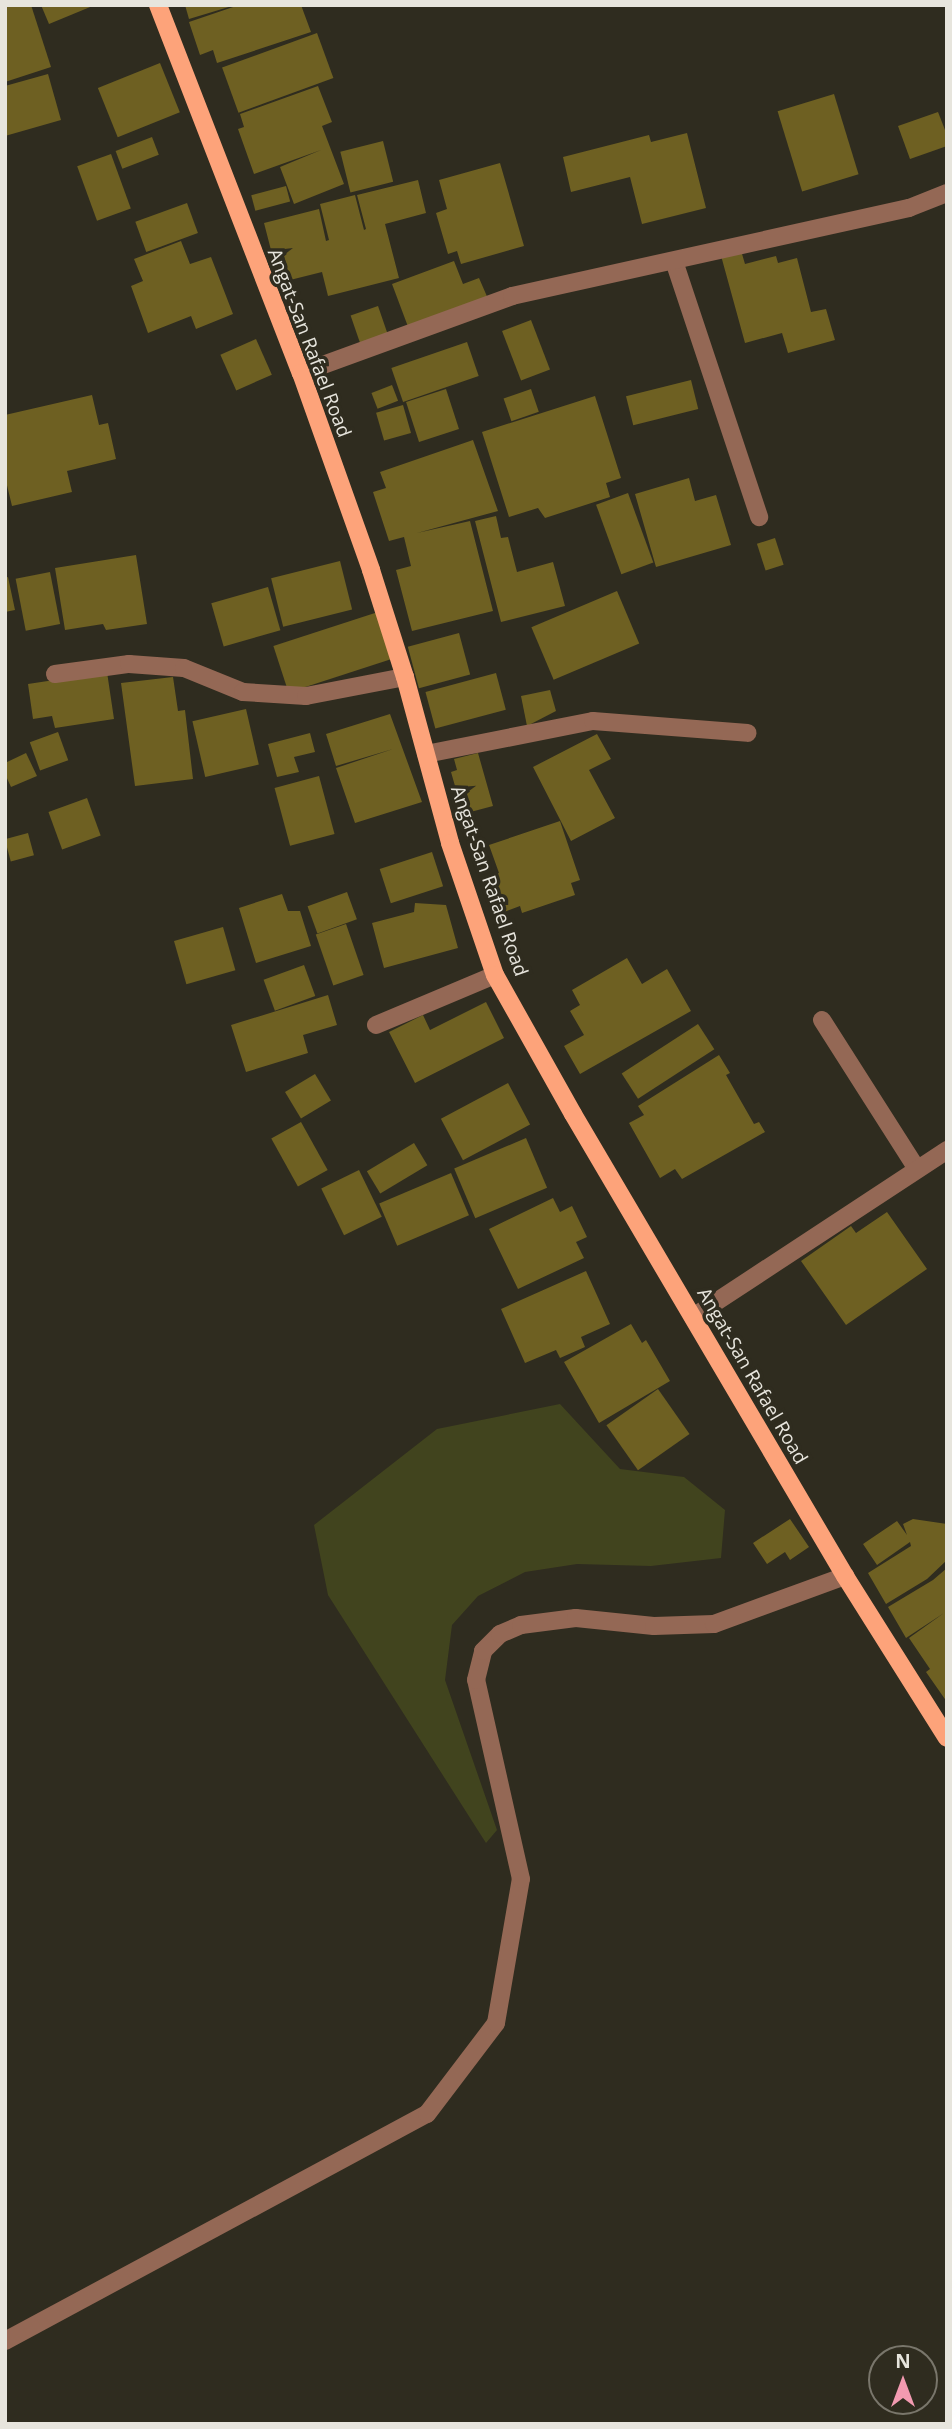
<!DOCTYPE html>
<html>
<head>
<meta charset="utf-8">
<style>
  body { margin:0 }
  #map { position:relative; width:952px; height:2429px; overflow:hidden; background:#2f2c1f; font-family:"Open Sans",sans-serif }
  div>[style] { position:absolute }
  .green>* { inset:0; background:#41441e }
  .building>* { inset:0; background:#6e6022; transform-origin:0 0 }
  .minor>* { height:18px; margin:-9px; padding:0 9px; transform-origin:9px; border-radius:9px; background:#946855 }
  .major>* { height:18px; margin:-9px; padding:0 9px; transform-origin:9px; border-radius:9px; background:#fda37a }
  span { translate:-50% -50%; white-space:nowrap; text-align:center; line-height:1.15; -webkit-text-stroke:7px #2f2c1f; paint-order:stroke }
  .street-label { font-size:19px; color:#e7e5dd }
  .frame { position:absolute; inset:0; border:7px solid #e7e5dd; pointer-events:none }
  .north { position:absolute; left:868px; top:2345px; width:70px; height:70px; box-sizing:border-box; background:#2f2c1f; border:2px solid #79766b; border-radius:50%; rotate:0deg; font-size:19px; font-weight:700; line-height:28px; text-align:center; color:#e7e5dd }
  .north::after { content:''; display:block; margin:auto; width:24px; height:32px; background:#f29ab0; clip-path:polygon(50% 0,100% 100%,50% 72%,0 100%) }
</style>
</head>
<body>
<div id="map">
  <div class="green">
    <div style="clip-path:polygon(560px 1404px,620px 1469px,684px 1477px,725px 1510px,721px 1558px,651px 1566px,577px 1564px,525px 1572px,478px 1596px,452px 1625px,445px 1680px,497px 1830px,486px 1843px,328px 1595px,314px 1525px,437px 1429px)"></div>
  </div>
  <div class="building">
    <div style="clip-path:polygon(5px 5px,31px 5px,51px 67px,5px 82px)"></div>
    <div style="clip-path:polygon(41px 5px,95px 5px,49px 24px)"></div>
    <div style="clip-path:polygon(185px 5px,232px 5px,232px 6px,189px 19px)"></div>
    <div style="clip-path:polygon(239px 5px,301px 5px,311px 32px,217px 63px,213px 50px,200px 55px,189px 22px)"></div>
    <div style="left:317px;top:33px;width:48px;height:101px;rotate:70deg"></div>
    <div style="left:160px;top:63px;width:53px;height:67px;rotate:68deg"></div>
    <div style="clip-path:polygon(48px 74px,61px 120px,5px 136px,5px 86px)"></div>
    <div style="clip-path:polygon(318px 86px,332px 122px,322px 126px,344px 184px,294px 204px,280px 167px,321px 150px,254px 174px,238px 129px,244px 127px,240px 114px)"></div>
    <div style="left:834px;top:94px;width:84px;height:59px;rotate:73deg"></div>
    <div style="clip-path:polygon(938px 112px,947px 135px,947px 146px,910px 159px,898px 126px)"></div>
    <div style="clip-path:polygon(687px 133px,706px 208px,642px 224px,630px 177px,571px 192px,563px 157px,649px 135px,651px 142px)"></div>
    <div style="left:152px;top:137px;width:19px;height:39px;rotate:69deg"></div>
    <div style="left:383px;top:141px;width:42px;height:44px;rotate:76deg"></div>
    <div style="left:111px;top:154px;width:58px;height:36px;rotate:70deg"></div>
    <div style="clip-path:polygon(500px 163px,524px 246px,461px 264px,457px 251px,448px 254px,436px 213px,447px 209px,439px 180px)"></div>
    <div style="clip-path:polygon(418px 180px,426px 213px,385px 224px,399px 278px,328px 296px,322px 272px,290px 280px,283px 252px,290px 249px,272px 254px,264px 223px,319px 209px,326px 241px,329px 240px,320px 204px,355px 195px,364px 230px,366px 229px,357px 195px)"></div>
    <div style="left:286px;top:186px;width:16px;height:36px;rotate:75deg"></div>
    <div style="left:187px;top:203px;width:32px;height:55px;rotate:70deg"></div>
    <div style="clip-path:polygon(181px 241px,190px 264px,211px 257px,233px 314px,196px 329px,191px 316px,148px 333px,131px 286px,143px 281px,134px 259px)"></div>
    <div style="clip-path:polygon(740px 247px,745px 264px,776px 256px,778px 263px,797px 258px,811px 312px,826px 309px,835px 340px,788px 353px,782px 333px,745px 343px,720px 252px)"></div>
    <div style="clip-path:polygon(454px 261px,463px 284px,479px 278px,489px 301px,410px 332px,392px 284px)"></div>
    <div style="left:378px;top:306px;width:31px;height:29px;rotate:71deg"></div>
    <div style="left:531px;top:320px;width:53px;height:31px;rotate:69deg"></div>
    <div style="left:256px;top:339px;width:39px;height:39px;rotate:66deg"></div>
    <div style="left:467px;top:342px;width:36px;height:80px;rotate:71deg"></div>
    <div style="left:691px;top:380px;width:30px;height:67px;rotate:76deg"></div>
    <div style="left:392px;top:385px;width:17px;height:22px;rotate:69deg"></div>
    <div style="left:446px;top:389px;width:42px;height:42px;rotate:72deg"></div>
    <div style="left:531px;top:389px;width:24px;height:29px;rotate:71deg"></div>
    <div style="clip-path:polygon(92px 395px,99px 425px,108px 423px,116px 459px,67px 471px,72px 492px,12px 506px,5px 477px,5px 415px)"></div>
    <div style="clip-path:polygon(595px 396px,621px 478px,606px 483px,610px 497px,545px 518px,538px 508px,509px 517px,482px 432px)"></div>
    <div style="left:403px;top:405px;width:29px;height:28px;rotate:74deg"></div>
    <div style="clip-path:polygon(473px 440px,498px 511px,417px 533px,470px 521px,493px 611px,412px 631px,396px 570px,411px 566px,404px 537px,389px 541px,373px 492px,386px 488px,380px 472px)"></div>
    <div style="clip-path:polygon(689px 478px,695px 501px,716px 495px,731px 545px,656px 567px,635px 494px)"></div>
    <div style="left:628px;top:493px;width:74px;height:34px;rotate:70deg"></div>
    <div style="clip-path:polygon(496px 516px,501px 538px,508px 537px,517px 572px,553px 562px,565px 606px,501px 622px,475px 521px)"></div>
    <div style="left:775px;top:538px;width:28px;height:19px;rotate:72deg"></div>
    <div style="clip-path:polygon(136px 555px,147px 624px,106px 630px,103px 624px,65px 630px,55px 568px)"></div>
    <div style="left:340px;top:561px;width:50px;height:71px;rotate:76deg"></div>
    <div style="left:50px;top:572px;width:53px;height:35px;rotate:79deg"></div>
    <div style="clip-path:polygon(8px 577px,15px 610px,5px 612px,5px 578px)"></div>
    <div style="left:268px;top:587px;width:45px;height:59px;rotate:74deg"></div>
    <div style="left:617px;top:591px;width:57px;height:93px;rotate:67deg"></div>
    <div style="left:378px;top:612px;width:49px;height:110px;rotate:72deg"></div>
    <div style="left:459px;top:633px;width:43px;height:53px;rotate:75deg"></div>
    <div style="clip-path:polygon(107px 672px,114px 719px,55px 728px,52px 716px,33px 719px,28px 684px)"></div>
    <div style="left:496px;top:673px;width:38px;height:73px;rotate:75deg"></div>
    <div style="clip-path:polygon(173px 677px,178px 711px,185px 710px,193px 779px,135px 786px,121px 683px)"></div>
    <div style="clip-path:polygon(550px 690px,556px 711px,527px 726px,521px 696px)"></div>
    <div style="left:246px;top:709px;width:57px;height:55px;rotate:77deg"></div>
    <div style="clip-path:polygon(390px 714px,422px 802px,355px 823px,336px 768px,393px 749px,336px 766px,326px 734px)"></div>
    <div style="left:58px;top:732px;width:30px;height:30px;rotate:70deg"></div>
    <div style="clip-path:polygon(310px 733px,315px 752px,294px 757px,299px 772px,277px 777px,268px 744px)"></div>
    <div style="clip-path:polygon(597px 734px,611px 759px,589px 770px,615px 818px,571px 841px,533px 767px)"></div>
    <div style="clip-path:polygon(26px 753px,37px 776px,11px 787px,5px 774px,5px 763px)"></div>
    <div style="clip-path:polygon(478px 753px,493px 806px,463px 814px,451px 772px,457px 770px,454px 759px)"></div>
    <div style="left:319px;top:776px;width:60px;height:46px;rotate:75deg"></div>
    <div style="left:87px;top:798px;width:40px;height:41px;rotate:70deg"></div>
    <div style="clip-path:polygon(560px 821px,580px 880px,571px 883px,575px 895px,522px 913px,520px 906px,499px 914px,486px 877px,499px 873px,489px 845px)"></div>
    <div style="left:28px;top:833px;width:23px;height:24px;rotate:75deg"></div>
    <div style="left:432px;top:852px;width:36px;height:55px;rotate:72deg"></div>
    <div style="left:347px;top:892px;width:29px;height:42px;rotate:70deg"></div>
    <div style="clip-path:polygon(282px 894px,288px 911px,300px 911px,311px 946px,256px 963px,239px 908px)"></div>
    <div style="clip-path:polygon(415px 903px,446px 905px,458px 948px,384px 968px,372px 923px,414px 912px)"></div>
    <div style="left:346px;top:924px;width:54px;height:32px;rotate:71deg"></div>
    <div style="left:223px;top:927px;width:45px;height:51px;rotate:74deg"></div>
    <div style="clip-path:polygon(627px 958px,642px 984px,667px 969px,691px 1011px,580px 1074px,564px 1046px,584px 1035px,570px 1011px,580px 1005px,572px 990px)"></div>
    <div style="left:304px;top:965px;width:33px;height:43px;rotate:70deg"></div>
    <div style="clip-path:polygon(328px 995px,337px 1025px,303px 1035px,308px 1053px,246px 1072px,231px 1025px)"></div>
    <div style="clip-path:polygon(486px 1002px,504px 1038px,415px 1083px,389px 1032px,423px 1015px,430px 1030px)"></div>
    <div style="left:698px;top:1024px;width:30px;height:91px;rotate:57deg"></div>
    <div style="clip-path:polygon(719px 1055px,730px 1073px,726px 1075px,754px 1124px,759px 1122px,765px 1132px,682px 1179px,675px 1169px,660px 1178px,629px 1123px,644px 1115px,638px 1106px)"></div>
    <div style="left:315px;top:1074px;width:31px;height:35px;rotate:59deg"></div>
    <div style="left:508px;top:1083px;width:47px;height:76px;rotate:62deg"></div>
    <div style="left:301px;top:1122px;width:55px;height:34px;rotate:61deg"></div>
    <div style="left:526px;top:1138px;width:54px;height:78px;rotate:67deg"></div>
    <div style="left:414px;top:1143px;width:26px;height:55px;rotate:59deg"></div>
    <div style="left:359px;top:1170px;width:52px;height:42px;rotate:64deg"></div>
    <div style="left:451px;top:1173px;width:46px;height:78px;rotate:67deg"></div>
    <div style="clip-path:polygon(553px 1198px,560px 1212px,572px 1206px,587px 1237px,576px 1242px,584px 1258px,518px 1289px,489px 1229px)"></div>
    <div style="clip-path:polygon(887px 1212px,927px 1269px,846px 1325px,801px 1261px,851px 1226px,856px 1233px)"></div>
    <div style="clip-path:polygon(586px 1271px,610px 1324px,581px 1337px,585px 1347px,560px 1358px,556px 1350px,525px 1363px,501px 1309px)"></div>
    <div style="clip-path:polygon(631px 1324px,642px 1343px,646px 1340px,670px 1381px,599px 1423px,564px 1362px)"></div>
    <div style="left:658px;top:1389px;width:55px;height:63px;rotate:55deg"></div>
    <div style="clip-path:polygon(790px 1519px,809px 1547px,790px 1560px,785px 1552px,767px 1564px,753px 1543px)"></div>
    <div style="clip-path:polygon(913px 1519px,947px 1524px,947px 1560px,927px 1579px,886px 1604px,868px 1573px,911px 1546px,910px 1542px,877px 1565px,863px 1544px,897px 1521px,907px 1535px,903px 1524px)"></div>
    <div style="clip-path:polygon(947px 1568px,947px 1702px,926px 1672px,930px 1669px,909px 1638px,944px 1613px,906px 1638px,888px 1607px,933px 1580px)"></div>
  </div>
  <div class="minor">
    <div style="left:674px;top:261px;width:270px;rotate:71.6deg"></div>
    <div style="left:301px;top:373px;width:225px;rotate:-20deg"></div>
    <div style="left:512px;top:296px;width:407px;rotate:-12.5deg"></div>
    <div style="left:909px;top:208px;width:41px;rotate:-21.5deg"></div>
    <div style="left:55px;top:674px;width:75px;rotate:-7.7deg"></div>
    <div style="left:129px;top:664px;width:55px;rotate:4.2deg"></div>
    <div style="left:184px;top:668px;width:64px;rotate:22.1deg"></div>
    <div style="left:243px;top:692px;width:63px;rotate:3.6deg"></div>
    <div style="left:306px;top:696px;width:101px;rotate:-10.9deg"></div>
    <div style="left:426px;top:754px;width:170px;rotate:-11.2deg"></div>
    <div style="left:593px;top:721px;width:155px;rotate:4.4deg"></div>
    <div style="left:822px;top:1020px;width:177px;rotate:57.5deg"></div>
    <div style="left:376px;top:1025px;width:129px;rotate:-22.8deg"></div>
    <div style="left:693px;top:1317px;width:304px;rotate:-33.3deg"></div>
    <div style="left:5px;top:2341px;width:479px;rotate:-28.3deg"></div>
    <div style="left:427px;top:2114px;width:114px;rotate:-52.8deg"></div>
    <div style="left:496px;top:2023px;width:146px;rotate:-80.2deg"></div>
    <div style="left:521px;top:1879px;width:204px;rotate:-102.7deg"></div>
    <div style="left:476px;top:1680px;width:30px;rotate:-76deg"></div>
    <div style="left:483px;top:1651px;width:24px;rotate:-45deg"></div>
    <div style="left:500px;top:1634px;width:23px;rotate:-23deg"></div>
    <div style="left:521px;top:1625px;width:55px;rotate:-7.3deg"></div>
    <div style="left:576px;top:1618px;width:78px;rotate:5.9deg"></div>
    <div style="left:654px;top:1626px;width:60px;rotate:-1.9deg"></div>
    <div style="left:714px;top:1624px;width:140px;rotate:-20.1deg"></div>
  </div>
  <div class="major">
    <div style="left:158px;top:5px;width:395px;rotate:68.8deg"></div>
    <div style="left:301px;top:373px;width:209px;rotate:70.4deg"></div>
    <div style="left:371px;top:570px;width:112px;rotate:72.4deg"></div>
    <div style="left:405px;top:677px;width:172px;rotate:74.8deg"></div>
    <div style="left:450px;top:843px;width:139px;rotate:71.2deg"></div>
    <div style="left:495px;top:975px;width:159px;rotate:60.7deg"></div>
    <div style="left:573px;top:1114px;width:536px;rotate:59.51deg"></div>
    <div style="left:845px;top:1576px;width:191px;rotate:57.8deg"></div>
  </div>
  <div class="street-label">
    <span style="left:309px;top:343px;rotate:69deg">Angat-San Rafael Road</span>
    <span style="left:489px;top:881px;rotate:71deg">Angat-San Rafael Road</span>
    <span style="left:752px;top:1376px;rotate:60deg">Angat-San Rafael Road</span>
  </div>
  <div class="frame"></div>
  <div class="north">N</div>
</div>
</body>
</html>
